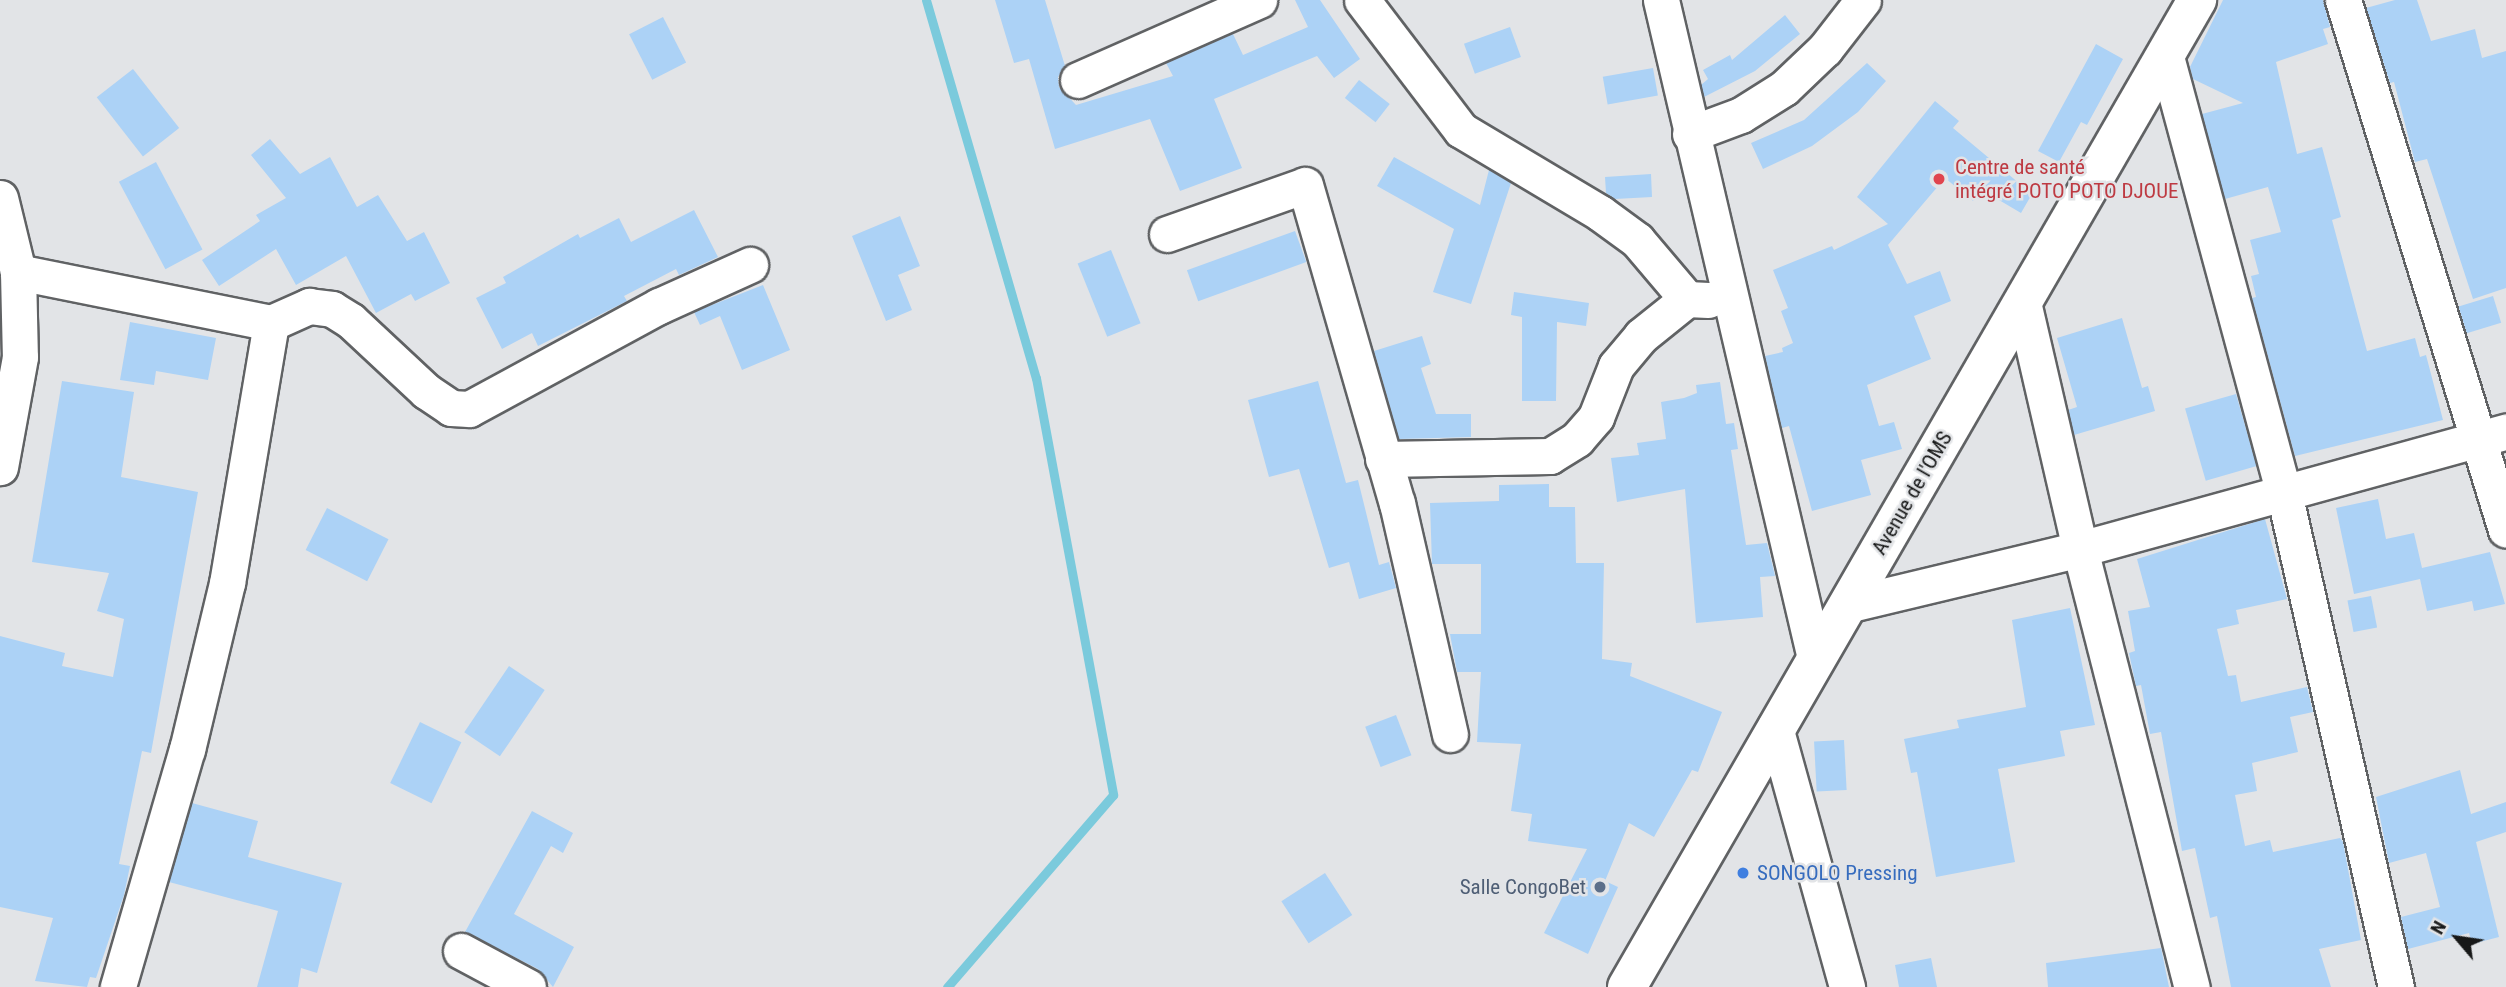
<!DOCTYPE html>
<html>
<head>
<meta charset="utf-8">
<style>
  body { margin:0 }
  #map { position:relative; width:2506px; height:987px; overflow:hidden; background:#e2e4e7; font-family:"Roboto Condensed",sans-serif }
  div>[style] { position:absolute }
  .stream>* { height:9px; margin:-4.5px; padding:0 4.5px; transform-origin:4.5px; border-radius:4.5px; background:#7bcadc }
  .building>* { inset:0; background:#acd2f6; transform-origin:0 0 }
  .roads { filter:drop-shadow(2px 0 #606264) drop-shadow(-2px 0 #606264) drop-shadow(0 2px #606264) drop-shadow(0 -2px #606264) }
  .minor>* { height:35px; margin:-17.5px; padding:0 17.5px; transform-origin:17.5px; border-radius:17.5px; background:#fff }
  .tertiary>* { height:38px; margin:-19px; padding:0 19px; transform-origin:19px; border-radius:19px; background:#fff }
  .dots>* { width:19px; height:19px; translate:-50% -50%; box-sizing:border-box; border:4px solid #e2e4e7; border-radius:50% }
  span { translate:-50% -50%; white-space:nowrap; text-align:center; line-height:1.15; -webkit-text-stroke:5px #e2e4e7; paint-order:stroke }
  .health-label { font-size:21px; color:#be3a42 }
  .left { translate:0 -50%; text-align:left }
  .street-label { font-size:21px; color:#171818 }
  .shop-label { font-size:21px; color:#366cbe }
  .service-label { font-size:21px; color:#4e5e75 }
  .right { translate:-100% -50%; text-align:right }
  .north { position:absolute; left:2422px; top:903px; width:70px; height:70px; -webkit-text-stroke:5px #e2e4e7; paint-order:stroke; rotate:299deg; font-size:19px; font-weight:700; line-height:28px; text-align:center; color:#171818 }
  .north::after { content:''; display:block; margin:auto; width:24px; height:32px; background:#171818; clip-path:polygon(50% 0,100% 100%,50% 72%,0 100%) }
</style>
</head>
<body>
<div id="map">
  <div class="stream">
    <div style="left:926px;top:0;width:394px;rotate:73.8deg"></div>
    <div style="left:1036px;top:378px;width:424px;rotate:79.5deg"></div>
    <div style="left:1113px;top:795px;width:254px;rotate:130.8deg"></div>
  </div>
  <div class="building">
    <div style="clip-path:polygon(995px 0,1045px 0,1065px 66px,1058px 77px,1059px 87px,1076px 105px,1173px 76px,1166px 63px,1233px 34px,1243px 55px,1308px 27px,1295px 0,1320px 0,1360px 59px,1334px 78px,1317px 56px,1214px 99px,1242px 168px,1180px 191px,1150px 119px,1055px 149px,1029px 59px,1014px 63px)"></div>
    <div style="clip-path:polygon(2223px 0,2323px 0,2330px 27px,2323px 29px,2328px 44px,2276px 62px,2297px 154px,2322px 147px,2341px 217px,2332px 220px,2367px 351px,2415px 338px,2420px 357px,2426px 355px,2443px 420px,2295px 456px,2252px 298px,2256px 297px,2251px 276px,2259px 274px,2250px 240px,2281px 232px,2268px 187px,2225px 199px,2202px 114px,2243px 103px,2193px 79px,2190px 67px)"></div>
    <div style="clip-path:polygon(2395px 0,2417px 0,2431px 41px,2475px 29px,2482px 58px,2506px 51px,2506px 288px,2473px 299px,2427px 159px,2415px 162px,2394px 82px,2390px 83px,2366px 8px)"></div>
    <div style="clip-path:polygon(1785px 15px,1800px 34px,1755px 71px,1704px 97px,1701px 85px,1708px 79px,1703px 70px,1730px 55px,1732px 60px)"></div>
    <div style="left:663px;top:17px;width:51px;height:38px;rotate:63deg"></div>
    <div style="left:1510px;top:27px;width:32px;height:49px;rotate:70deg"></div>
    <div style="clip-path:polygon(2096px 44px,2123px 59px,2087px 125px,2081px 122px,2059px 162px,2038px 151px)"></div>
    <div style="clip-path:polygon(1867px 63px,1886px 81px,1858px 112px,1812px 146px,1763px 169px,1751px 143px,1804px 120px)"></div>
    <div style="left:1653px;top:68px;width:28px;height:51px;rotate:80deg"></div>
    <div style="left:133px;top:69px;width:75px;height:46px;rotate:52deg"></div>
    <div style="left:1359px;top:80px;width:39px;height:23px;rotate:38deg"></div>
    <div style="clip-path:polygon(1935px 101px,1959px 121px,1953px 128px,2032px 194px,2021px 213px,1982px 190px,1973px 201px,1945px 178px,1888px 245px,1907px 284px,1940px 271px,1951px 301px,1914px 316px,1931px 359px,1867px 385px,1879px 426px,1894px 422px,1902px 449px,1861px 460px,1871px 495px,1812px 511px,1789px 426px,1782px 428px,1765px 356px,1783px 352px,1782px 348px,1793px 343px,1781px 311px,1788px 308px,1773px 270px,1832px 246px,1834px 250px,1888px 224px,1857px 197px)"></div>
    <div style="clip-path:polygon(270px 139px,300px 174px,330px 157px,357px 207px,378px 195px,407px 241px,424px 232px,450px 283px,415px 301px,411px 294px,376px 313px,346px 256px,296px 285px,276px 249px,219px 286px,202px 260px,260px 221px,256px 215px,286px 198px,251px 155px)"></div>
    <div style="clip-path:polygon(1394px 157px,1480px 205px,1489px 170px,1511px 183px,1471px 304px,1433px 292px,1454px 229px,1377px 186px)"></div>
    <div style="left:156px;top:162px;width:99px;height:42px;rotate:62deg"></div>
    <div style="clip-path:polygon(1651px 174px,1652px 197px,1615px 199px,1606px 193px,1605px 177px)"></div>
    <div style="clip-path:polygon(694px 210px,718px 257px,679px 275px,676px 269px,624px 296px,627px 301px,538px 346px,532px 333px,502px 349px,476px 298px,506px 283px,503px 277px,578px 234px,580px 238px,619px 218px,631px 242px)"></div>
    <div style="clip-path:polygon(900px 216px,920px 266px,898px 275px,912px 310px,886px 321px,852px 236px)"></div>
    <div style="left:1295px;top:231px;width:33px;height:115px;rotate:70deg"></div>
    <div style="left:1111px;top:250px;width:79px;height:36px;rotate:68deg"></div>
    <div style="clip-path:polygon(763px 285px,790px 350px,742px 370px,720px 316px,700px 325px,694px 312px)"></div>
    <div style="clip-path:polygon(1514px 292px,1589px 303px,1586px 326px,1557px 322px,1556px 401px,1522px 401px,1522px 317px,1511px 315px)"></div>
    <div style="left:2493px;top:296px;width:28px;height:36px;rotate:73deg"></div>
    <div style="clip-path:polygon(2122px 318px,2142px 388px,2148px 386px,2155px 411px,2074px 435px,2068px 410px,2077px 407px,2057px 338px)"></div>
    <div style="clip-path:polygon(130px 322px,216px 338px,208px 380px,156px 371px,154px 385px,120px 380px)"></div>
    <div style="clip-path:polygon(1422px 336px,1431px 364px,1421px 368px,1436px 414px,1471px 414px,1471px 437px,1399px 439px,1374px 351px)"></div>
    <div style="clip-path:polygon(62px 381px,134px 392px,121px 477px,198px 492px,151px 753px,142px 751px,119px 864px,130px 866px,124px 895px,96px 978px,90px 977px,87px 987px,35px 981px,53px 918px,0 907px,0 636px,65px 653px,62px 666px,113px 677px,124px 619px,97px 611px,109px 573px,32px 562px)"></div>
    <div style="clip-path:polygon(1318px 381px,1346px 483px,1358px 480px,1379px 565px,1389px 562px,1396px 588px,1359px 599px,1349px 562px,1329px 568px,1299px 469px,1269px 477px,1248px 400px)"></div>
    <div style="clip-path:polygon(1720px 382px,1726px 424px,1734px 423px,1738px 449px,1731px 450px,1746px 545px,1767px 543px,1775px 576px,1760px 577px,1763px 617px,1696px 623px,1685px 489px,1617px 502px,1611px 458px,1639px 455px,1637px 443px,1666px 439px,1661px 402px,1684px 398px,1697px 393px,1696px 385px)"></div>
    <div style="left:2236px;top:394px;width:75px;height:53px;rotate:74deg"></div>
    <div style="clip-path:polygon(1549px 484px,1549px 507px,1575px 507px,1576px 563px,1604px 563px,1602px 659px,1632px 663px,1630px 676px,1722px 712px,1698px 772px,1692px 770px,1654px 837px,1629px 823px,1605px 881px,1618px 887px,1588px 954px,1544px 933px,1587px 849px,1528px 841px,1532px 814px,1511px 811px,1521px 744px,1477px 742px,1481px 672px,1457px 672px,1450px 634px,1481px 634px,1481px 564px,1432px 564px,1430px 503px,1499px 501px,1499px 485px)"></div>
    <div style="clip-path:polygon(2378px 499px,2386px 539px,2414px 533px,2422px 568px,2490px 552px,2505px 604px,2474px 611px,2472px 601px,2427px 611px,2420px 579px,2354px 594px,2336px 508px)"></div>
    <div style="left:327px;top:508px;width:69px;height:47px;rotate:27deg"></div>
    <div style="clip-path:polygon(2265px 519px,2287px 599px,2236px 610px,2239px 624px,2217px 629px,2228px 676px,2236px 675px,2241px 702px,2307px 687px,2313px 712px,2290px 717px,2298px 752px,2252px 763px,2257px 791px,2235px 795px,2245px 846px,2270px 840px,2273px 852px,2340px 838px,2343px 842px,2361px 940px,2319px 949px,2331px 987px,2231px 987px,2217px 916px,2210px 918px,2195px 848px,2182px 851px,2161px 732px,2150px 734px,2141px 685px,2136px 686px,2129px 653px,2135px 651px,2128px 611px,2150px 607px,2137px 559px)"></div>
    <div style="left:2371px;top:596px;width:32px;height:24px;rotate:79deg"></div>
    <div style="clip-path:polygon(2070px 608px,2095px 725px,2060px 731px,2065px 756px,1998px 769px,2015px 862px,1936px 877px,1917px 772px,1911px 773px,1904px 739px,1959px 728px,1957px 720px,2026px 707px,2012px 620px)"></div>
    <div style="left:509px;top:666px;width:43px;height:80px;rotate:34deg"></div>
    <div style="left:1396px;top:715px;width:43px;height:33px;rotate:69deg"></div>
    <div style="left:420px;top:722px;width:46px;height:68px;rotate:26deg"></div>
    <div style="left:1844px;top:740px;width:50px;height:30px;rotate:87deg"></div>
    <div style="clip-path:polygon(2460px 770px,2471px 814px,2506px 802px,2506px 832px,2476px 842px,2499px 937px,2472px 944px,2469px 933px,2408px 949px,2401px 917px,2440px 907px,2426px 853px,2389px 863px,2376px 797px)"></div>
    <div style="clip-path:polygon(192px 803px,258px 821px,248px 857px,342px 883px,317px 973px,301px 968px,298px 987px,257px 987px,278px 911px,169px 882px)"></div>
    <div style="clip-path:polygon(532px 811px,573px 833px,563px 853px,551px 846px,514px 914px,574px 947px,553px 987px,538px 969px,465px 932px)"></div>
    <div style="left:1325px;top:873px;width:50px;height:52px;rotate:57deg"></div>
    <div style="clip-path:polygon(2161px 948px,2169px 987px,2048px 987px,2046px 963px)"></div>
    <div style="clip-path:polygon(1931px 958px,1937px 987px,1899px 987px,1895px 965px)"></div>
  </div>
  <div class="roads">
    <div class="minor">
      <div style="left:1362px;top:0;width:163px;rotate:52.7deg"></div>
      <div style="left:1461px;top:130px;width:162px;rotate:30.8deg"></div>
      <div style="left:1600px;top:213px;width:46px;rotate:36.1deg"></div>
      <div style="left:1637px;top:240px;width:77px;rotate:49.7deg"></div>
      <div style="left:1661px;top:0;width:676px;rotate:76.83deg"></div>
      <div style="left:2343px;top:0;width:554px;rotate:72.9deg"></div>
      <div style="left:2165px;top:53px;width:456px;rotate:74.9deg"></div>
      <div style="left:2284px;top:493px;width:507px;rotate:77.23deg"></div>
      <div style="left:1078px;top:80px;width:198px;rotate:-23.8deg"></div>
      <div style="left:1690px;top:134px;width:54px;rotate:-20.4deg"></div>
      <div style="left:1741px;top:115px;width:51px;rotate:-32.1deg"></div>
      <div style="left:1784px;top:88px;width:57px;rotate:-43.6deg"></div>
      <div style="left:1825px;top:49px;width:62px;rotate:-52.2deg"></div>
      <div style="left:0;top:198px;width:76px;rotate:76.3deg"></div>
      <div style="left:18px;top:272px;width:85px;rotate:88.7deg"></div>
      <div style="left:20px;top:357px;width:112px;rotate:100.3deg"></div>
      <div style="left:1167px;top:234px;width:146px;rotate:-19.5deg"></div>
      <div style="left:1305px;top:185px;width:331px;rotate:73.9deg"></div>
      <div style="left:1397px;top:503px;width:237px;rotate:77.1deg"></div>
      <div style="left:18px;top:272px;width:258px;rotate:11.4deg"></div>
      <div style="left:271px;top:323px;width:264px;rotate:99.6deg"></div>
      <div style="left:227px;top:583px;width:171px;rotate:103.5deg"></div>
      <div style="left:187px;top:749px;width:248px;rotate:106.2deg"></div>
      <div style="left:2023px;top:302px;width:253px;rotate:77deg"></div>
      <div style="left:2080px;top:549px;width:452px;rotate:75.7deg"></div>
      <div style="left:271px;top:323px;width:42px;rotate:-24.1deg"></div>
      <div style="left:309px;top:306px;width:23px;rotate:7deg"></div>
      <div style="left:332px;top:309px;width:22px;rotate:32deg"></div>
      <div style="left:351px;top:321px;width:103px;rotate:43deg"></div>
      <div style="left:426px;top:391px;width:30px;rotate:34deg"></div>
      <div style="left:451px;top:408px;width:18px;rotate:3deg"></div>
      <div style="left:469px;top:409px;width:216px;rotate:-28.5deg"></div>
      <div style="left:659px;top:306px;width:100px;rotate:-24.3deg"></div>
      <div style="left:1383px;top:459px;width:167px;rotate:-1deg"></div>
      <div style="left:1550px;top:456px;width:32px;rotate:-32deg"></div>
      <div style="left:1577px;top:439px;width:29px;rotate:-49deg"></div>
      <div style="left:1596px;top:417px;width:55px;rotate:-68.6deg"></div>
      <div style="left:1616px;top:366px;width:39px;rotate:-50deg"></div>
      <div style="left:1641px;top:336px;width:59px;rotate:-38.8deg"></div>
      <div style="left:1687px;top:299px;width:21px;rotate:3deg"></div>
      <div style="left:1847px;top:605px;width:240px;rotate:-13.5deg"></div>
      <div style="left:2080px;top:549px;width:442px;rotate:-15.4deg"></div>
      <div style="left:1775px;top:727px;width:270px;rotate:74.5deg"></div>
      <div style="left:461px;top:951px;width:76px;rotate:28.2deg"></div>
    </div>
    <div class="tertiary">
      <div style="left:1627px;top:987px;width:1140px;rotate:-59.99deg"></div>
    </div>
  </div>
  <div class="dots">
    <div style="left:1939px;top:179px;background:#e0444e"></div>
    <div style="left:1743px;top:873px;background:#3f7fe0"></div>
    <div style="left:1600px;top:887px;background:#5c6f8a"></div>
  </div>
  <div class="health-label">
    <span class="left" style="left:1955px;top:179px">Centre de santé<br>intégré POTO POTO DJOUE</span>
  </div>
  <div class="street-label">
    <span style="left:1912px;top:493px;rotate:-60deg">Avenue de l'OMS</span>
  </div>
  <div class="shop-label">
    <span class="left" style="left:1757px;top:873px">SONGOLO Pressing</span>
  </div>
  <div class="service-label">
    <span class="right" style="left:1586px;top:887px">Salle CongoBet</span>
  </div>
  <div class="north">N</div>
</div>
</body>
</html>
